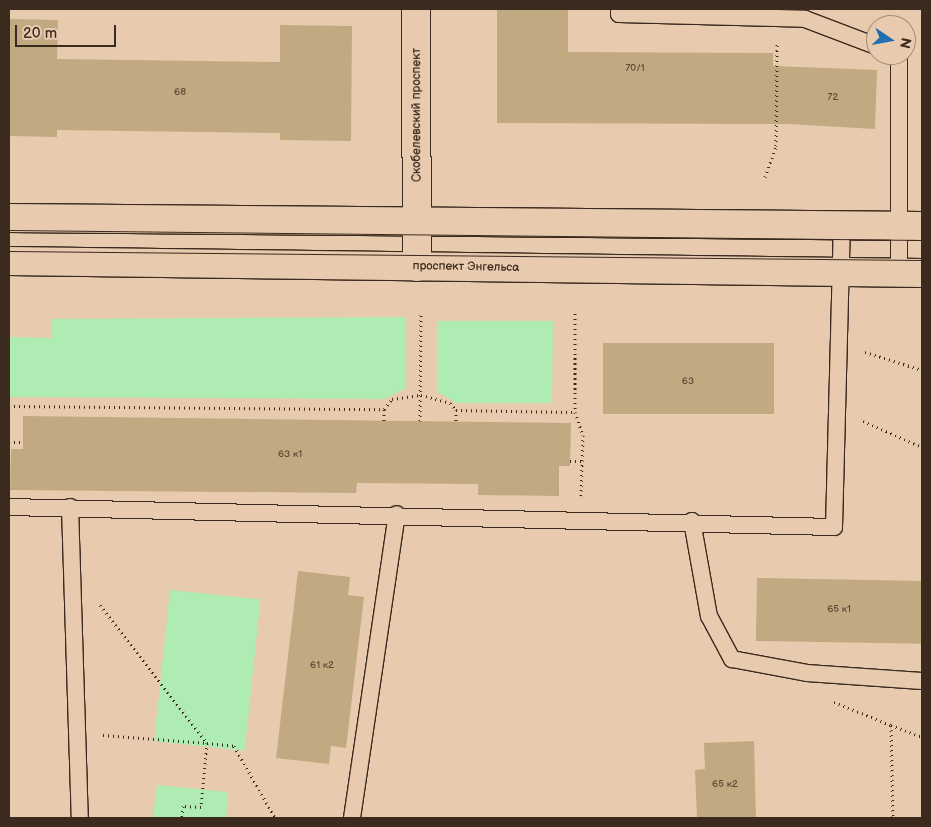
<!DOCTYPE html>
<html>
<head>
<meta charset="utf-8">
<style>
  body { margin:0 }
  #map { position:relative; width:931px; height:827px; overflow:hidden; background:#e8cbaf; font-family:"Balsamiq Sans",sans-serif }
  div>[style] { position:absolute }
  .green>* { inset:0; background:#aeecb3; transform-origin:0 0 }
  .building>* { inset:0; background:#c1a981; transform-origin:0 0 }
  .path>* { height:3px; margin-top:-1.5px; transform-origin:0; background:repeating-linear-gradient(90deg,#3b2a1e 0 1px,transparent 0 5px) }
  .roads { filter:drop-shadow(1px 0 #3b2a1e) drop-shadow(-1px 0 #3b2a1e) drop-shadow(0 1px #3b2a1e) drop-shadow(0 -1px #3b2a1e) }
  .service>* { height:16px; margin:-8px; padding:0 8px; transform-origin:8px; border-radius:8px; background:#e8cbaf }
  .tertiary>* { height:28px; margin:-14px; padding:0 14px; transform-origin:14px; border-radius:14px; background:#e8cbaf }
  .primary>* { height:28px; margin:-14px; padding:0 14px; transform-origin:14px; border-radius:14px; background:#e8cbaf }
  .tram>* { height:1px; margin:-0.5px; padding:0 0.5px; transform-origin:0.5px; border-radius:0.5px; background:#3b2a1e }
  span { translate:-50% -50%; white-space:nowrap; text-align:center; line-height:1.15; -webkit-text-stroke:5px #e8cbaf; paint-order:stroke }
  .number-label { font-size:10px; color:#5c4a37 }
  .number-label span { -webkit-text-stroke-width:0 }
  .street-label { font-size:12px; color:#3b2a1e }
  .frame { position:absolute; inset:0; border:10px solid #3b2a1e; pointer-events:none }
  .north { position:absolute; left:866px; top:15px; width:50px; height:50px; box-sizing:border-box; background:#e8cbaf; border:1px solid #a38b75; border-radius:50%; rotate:102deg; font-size:14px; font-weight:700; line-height:20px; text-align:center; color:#3b2a1e }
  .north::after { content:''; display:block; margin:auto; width:18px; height:22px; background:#1f6fb2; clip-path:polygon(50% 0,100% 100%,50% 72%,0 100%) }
  .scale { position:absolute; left:15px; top:25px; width:101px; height:22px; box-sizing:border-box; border:2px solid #3b2a1e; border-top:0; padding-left:6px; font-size:15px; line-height:18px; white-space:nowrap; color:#3b2a1e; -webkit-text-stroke:4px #e8cbaf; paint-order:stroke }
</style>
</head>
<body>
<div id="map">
  <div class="green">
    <div style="clip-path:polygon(405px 317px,405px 389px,384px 399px,9px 397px,9px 337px,51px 338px,51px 319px)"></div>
    <div style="clip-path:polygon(437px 321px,553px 321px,552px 403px,457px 403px,437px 392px)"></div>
    <div style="left:170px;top:590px;width:91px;height:152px;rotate:6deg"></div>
    <div style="clip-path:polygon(157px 785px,228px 792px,226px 818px,153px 818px)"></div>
  </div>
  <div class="building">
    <div style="clip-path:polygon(497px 9px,568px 9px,568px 52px,773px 53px,773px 66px,877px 70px,875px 129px,789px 124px,497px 123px)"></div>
    <div style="clip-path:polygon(9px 19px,58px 20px,57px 59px,280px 62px,280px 25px,352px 26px,351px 141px,280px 140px,280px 133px,57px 130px,57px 137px,9px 136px)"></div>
    <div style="left:774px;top:343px;width:71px;height:171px;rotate:90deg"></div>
    <div style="clip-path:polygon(23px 416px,571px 423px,570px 466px,559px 466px,559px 496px,478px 495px,478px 484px,357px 483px,356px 493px,10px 490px,11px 449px,23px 449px)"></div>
    <div style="clip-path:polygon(298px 571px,350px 577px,348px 595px,364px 597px,346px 748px,331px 746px,329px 764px,276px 758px)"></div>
    <div style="left:757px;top:578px;width:165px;height:63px;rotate:1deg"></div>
    <div style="clip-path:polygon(754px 741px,756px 818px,697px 818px,695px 770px,705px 769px,704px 743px)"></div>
  </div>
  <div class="path">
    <div style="left:765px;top:177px;width:33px;rotate:-70deg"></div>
    <div style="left:776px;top:146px;width:103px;rotate:-89.4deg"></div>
    <div style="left:575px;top:313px;width:99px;rotate:90deg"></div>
    <div style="left:575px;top:412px;width:24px;rotate:71deg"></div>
    <div style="left:583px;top:435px;width:61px;rotate:91.9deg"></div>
    <div style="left:865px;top:352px;width:60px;rotate:17.5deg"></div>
    <div style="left:9px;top:406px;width:375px;rotate:0.5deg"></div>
    <div style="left:384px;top:409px;width:13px;rotate:-51deg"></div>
    <div style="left:392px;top:399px;width:29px;rotate:-8deg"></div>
    <div style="left:421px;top:395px;width:30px;rotate:15deg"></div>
    <div style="left:450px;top:403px;width:9px;rotate:49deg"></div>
    <div style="left:456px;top:410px;width:119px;rotate:1deg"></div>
    <div style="left:384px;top:421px;width:12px;rotate:-90deg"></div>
    <div style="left:420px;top:421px;width:108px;rotate:-89.5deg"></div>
    <div style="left:456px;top:421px;width:11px;rotate:-90deg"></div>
    <div style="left:863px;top:421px;width:64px;rotate:23.8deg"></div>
    <div style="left:9px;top:442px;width:14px"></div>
    <div style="left:570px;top:461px;width:12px"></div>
    <div style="left:100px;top:605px;width:175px;rotate:52.2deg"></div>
    <div style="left:207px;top:743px;width:27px;rotate:6deg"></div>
    <div style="left:234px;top:746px;width:83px;rotate:60.3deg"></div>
    <div style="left:834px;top:702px;width:61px;rotate:22deg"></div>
    <div style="left:891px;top:725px;width:93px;rotate:88.8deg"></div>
    <div style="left:891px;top:725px;width:33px;rotate:21deg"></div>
    <div style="left:103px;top:735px;width:104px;rotate:4.4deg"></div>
    <div style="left:207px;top:743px;width:64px;rotate:95.4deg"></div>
    <div style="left:201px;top:807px;width:18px;rotate:-177deg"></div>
    <div style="left:183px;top:806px;width:12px;rotate:95deg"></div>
  </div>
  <div class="roads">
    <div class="service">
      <div style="left:619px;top:9px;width:5px;rotate:90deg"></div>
      <div style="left:619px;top:14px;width:186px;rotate:1.5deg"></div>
      <div style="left:805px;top:19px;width:76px;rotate:20.8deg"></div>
      <div style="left:899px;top:55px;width:218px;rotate:90deg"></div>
      <div style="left:9px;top:507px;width:825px;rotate:1.39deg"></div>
      <div style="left:834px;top:527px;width:302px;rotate:-88.5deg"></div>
      <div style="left:70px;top:507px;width:311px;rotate:88.2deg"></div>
      <div style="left:692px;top:521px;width:97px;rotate:79.9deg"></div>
      <div style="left:709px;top:616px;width:49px;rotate:61.9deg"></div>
      <div style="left:732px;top:659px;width:76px;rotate:10.6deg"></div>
      <div style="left:807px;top:673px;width:115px;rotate:4deg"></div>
      <div style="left:352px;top:818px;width:307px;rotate:-81.6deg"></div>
    </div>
    <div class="tertiary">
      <div style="left:416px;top:9px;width:258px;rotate:89.8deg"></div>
    </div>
    <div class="primary">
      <div style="left:9px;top:218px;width:913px;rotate:0.5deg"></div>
      <div style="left:9px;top:261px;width:913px;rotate:0.75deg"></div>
    </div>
  </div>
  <div class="tram">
    <div style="left:9px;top:230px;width:913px;rotate:0.63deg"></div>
    <div style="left:9px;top:251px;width:913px;rotate:0.56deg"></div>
  </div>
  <div class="number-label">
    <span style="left:635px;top:69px">70/1</span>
    <span style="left:180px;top:93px">68</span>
    <span style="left:833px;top:98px">72</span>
    <span style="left:688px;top:382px">63</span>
    <span style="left:290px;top:455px">63 к1</span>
    <span style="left:839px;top:610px">65 к1</span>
    <span style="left:322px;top:666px">61 к2</span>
    <span style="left:725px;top:785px">65 к2</span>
  </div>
  <div class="street-label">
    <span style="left:417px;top:115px;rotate:-90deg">Скобелевский проспект</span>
    <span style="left:466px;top:267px;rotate:1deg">проспект Энгельса</span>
  </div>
  <div class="frame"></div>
  <div class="north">N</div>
  <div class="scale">20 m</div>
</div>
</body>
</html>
